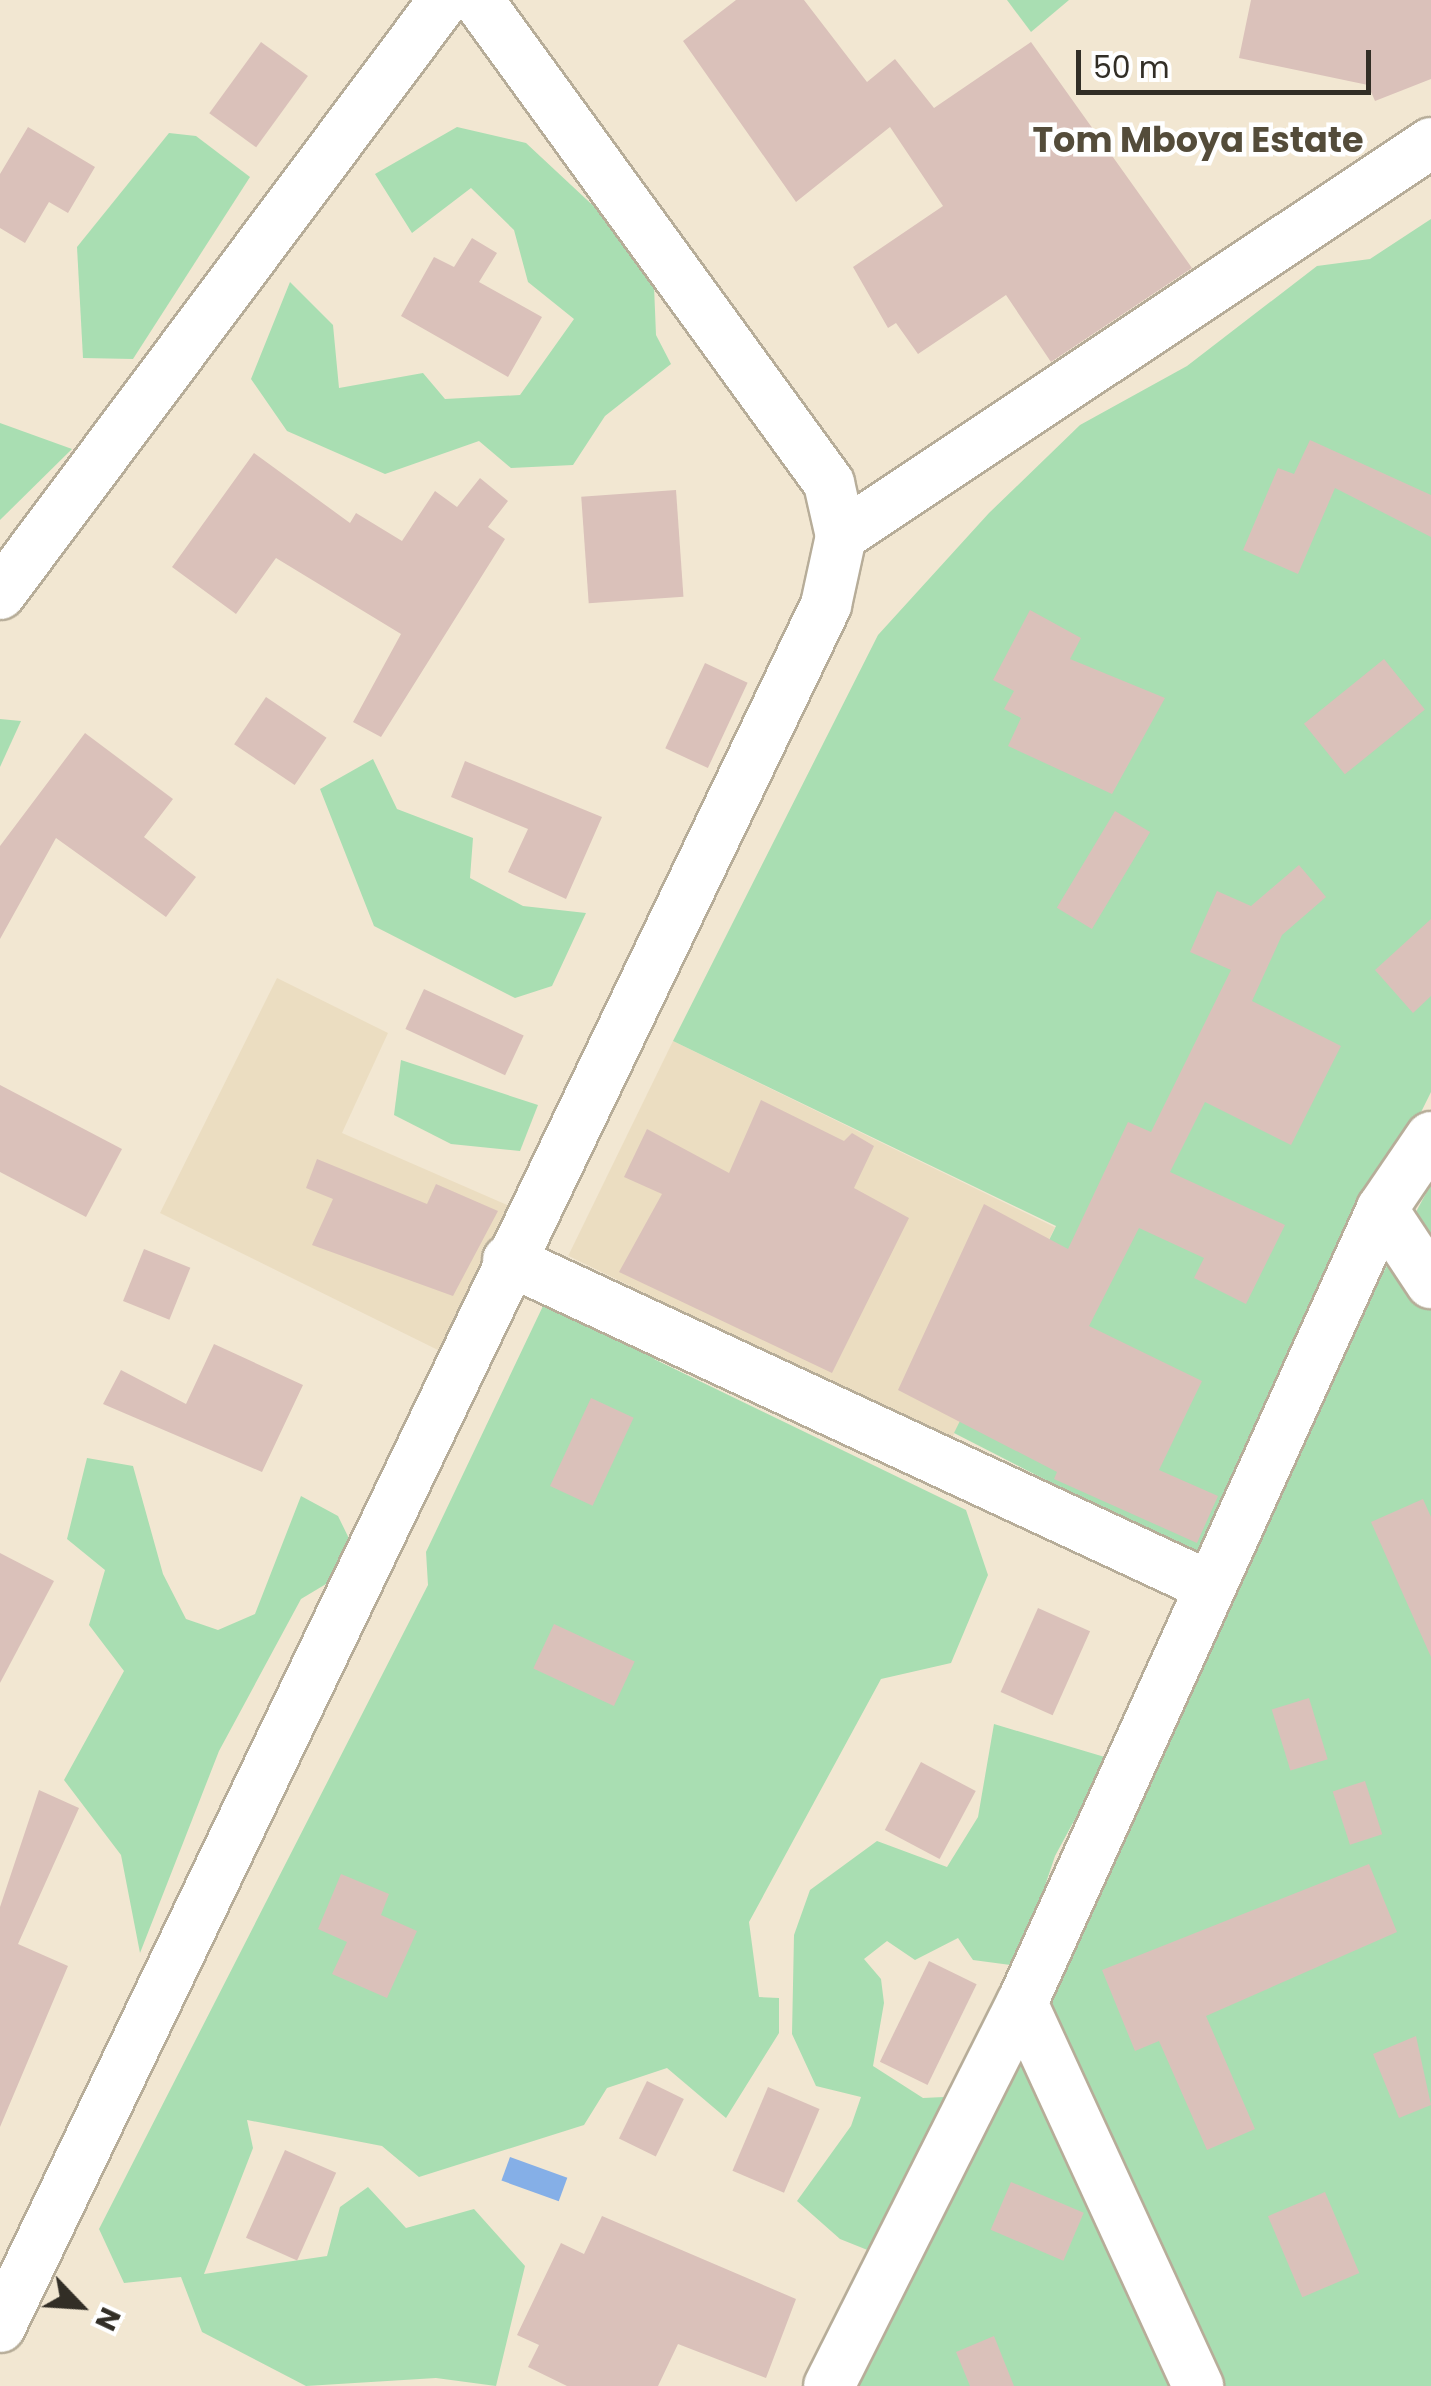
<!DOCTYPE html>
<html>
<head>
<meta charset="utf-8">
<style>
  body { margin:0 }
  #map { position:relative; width:1431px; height:2386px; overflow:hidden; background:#f2e7d2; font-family:Poppins,sans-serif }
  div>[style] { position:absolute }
  .built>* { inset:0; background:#ebddc1; transform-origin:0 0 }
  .green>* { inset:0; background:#a9deb2 }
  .water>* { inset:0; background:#85afe7; transform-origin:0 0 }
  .building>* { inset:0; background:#dac1ba; transform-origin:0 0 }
  .roads { filter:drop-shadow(2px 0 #b7ad99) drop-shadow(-2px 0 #b7ad99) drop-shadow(0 2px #b7ad99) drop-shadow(0 -2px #b7ad99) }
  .minor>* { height:50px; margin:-25px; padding:0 25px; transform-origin:25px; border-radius:25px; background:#fff }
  span { translate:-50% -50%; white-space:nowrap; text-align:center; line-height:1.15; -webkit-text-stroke:9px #fff; paint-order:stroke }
  .quarter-label { font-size:35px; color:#544c3a; font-weight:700 }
  .north { position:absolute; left:30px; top:2256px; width:100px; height:100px; -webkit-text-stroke:8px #fff; paint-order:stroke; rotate:115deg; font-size:28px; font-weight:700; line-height:40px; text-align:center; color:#322e26 }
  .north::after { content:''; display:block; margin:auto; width:35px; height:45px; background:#322e26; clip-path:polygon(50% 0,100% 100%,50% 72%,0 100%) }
  .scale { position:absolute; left:1076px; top:50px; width:295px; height:45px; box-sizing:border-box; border:5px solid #322e26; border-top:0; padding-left:12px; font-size:30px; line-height:35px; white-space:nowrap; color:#322e26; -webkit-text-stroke:8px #fff; paint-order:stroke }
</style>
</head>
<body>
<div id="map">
  <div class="built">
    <div style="clip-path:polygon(277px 978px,388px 1033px,342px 1133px,514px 1208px,442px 1352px,160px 1213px)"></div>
    <div style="left:673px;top:1041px;width:425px;height:239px;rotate:26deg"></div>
  </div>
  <div class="green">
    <div style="clip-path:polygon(1007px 0,1069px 0,1031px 32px)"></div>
    <div style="clip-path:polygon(457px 127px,526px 143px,601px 213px,654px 286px,656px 335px,671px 364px,605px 416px,573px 465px,511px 468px,479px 441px,385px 474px,287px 431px,251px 379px,290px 282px,333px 325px,339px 388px,423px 373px,445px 399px,520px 395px,574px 319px,528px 282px,514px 230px,471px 188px,412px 233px,375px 174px)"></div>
    <div style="clip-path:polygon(169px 133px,196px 136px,250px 177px,133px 359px,83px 358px,77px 247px)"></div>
    <div style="clip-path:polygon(1431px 219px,1431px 1092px,1200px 1559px,954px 1433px,1056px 1226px,673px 1041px,878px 635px,989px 513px,1080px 425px,1187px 366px,1317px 266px,1370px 259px)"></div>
    <div style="clip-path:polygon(0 423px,72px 449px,0 520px)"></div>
    <div style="clip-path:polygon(0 719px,21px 721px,0 767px)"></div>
    <div style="clip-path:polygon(373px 759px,397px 809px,473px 838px,470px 878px,523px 906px,586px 913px,552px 986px,515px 998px,374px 926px,320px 789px)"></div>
    <div style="clip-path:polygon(401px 1060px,538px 1105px,520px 1151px,451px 1144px,394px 1115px)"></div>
    <div style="clip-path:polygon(1431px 1184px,1431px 2386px,840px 2386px,1383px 1273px)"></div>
    <div style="clip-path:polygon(543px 1306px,656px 1347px,654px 1359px,966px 1510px,988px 1575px,951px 1663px,881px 1679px,749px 1922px,759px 1997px,779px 1998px,779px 2033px,726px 2118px,667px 2068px,607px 2088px,584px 2125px,419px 2177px,382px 2146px,247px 2120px,253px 2148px,204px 2274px,327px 2256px,340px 2207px,368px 2187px,406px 2228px,474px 2209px,525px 2266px,496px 2386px,436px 2378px,306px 2386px,202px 2332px,181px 2277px,124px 2283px,99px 2229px,428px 1585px,426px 1552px)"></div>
    <div style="clip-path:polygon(87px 1458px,133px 1466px,163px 1574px,186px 1619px,218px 1630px,255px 1614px,301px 1496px,338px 1516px,361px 1563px,301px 1599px,219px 1751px,140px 1953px,121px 1855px,64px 1780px,124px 1671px,89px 1625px,105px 1570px,67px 1539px)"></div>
    <div style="clip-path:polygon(994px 1724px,1108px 1758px,1055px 1856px,1018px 1966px,973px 1960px,958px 1938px,915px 1960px,887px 1941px,864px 1959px,881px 1979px,884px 2003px,873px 2066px,923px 2098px,944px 2097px,875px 2253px,840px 2239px,797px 2201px,851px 2126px,861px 2097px,816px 2086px,792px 2034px,794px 1935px,810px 1890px,877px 1841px,947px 1867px,978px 1817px)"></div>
  </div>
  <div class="water">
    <div style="left:510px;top:2157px;width:61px;height:25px;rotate:20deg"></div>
  </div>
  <div class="building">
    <div style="clip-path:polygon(736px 0,804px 0,867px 82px,895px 59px,934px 108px,1031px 42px,1192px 268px,1051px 362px,1006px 295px,918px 354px,896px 323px,888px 328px,853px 267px,943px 206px,890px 127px,796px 202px,683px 41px)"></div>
    <div style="clip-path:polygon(1251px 0,1431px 0,1431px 79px,1375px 101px,1368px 85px,1239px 58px)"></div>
    <div style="left:261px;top:42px;width:58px;height:88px;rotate:36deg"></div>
    <div style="clip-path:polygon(28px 127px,95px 167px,68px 213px,49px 202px,25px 243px,0 228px,0 174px)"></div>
    <div style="clip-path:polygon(472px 238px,497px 253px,479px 282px,542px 317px,508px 377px,401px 316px,434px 257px,454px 267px)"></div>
    <div style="clip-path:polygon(1310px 440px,1431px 495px,1431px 537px,1335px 488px,1298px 574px,1243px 550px,1278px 468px,1294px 474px)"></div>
    <div style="clip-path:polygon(254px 453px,350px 523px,356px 513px,402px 541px,435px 491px,457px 507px,480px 478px,508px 501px,488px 527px,505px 539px,381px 737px,353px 722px,401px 634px,276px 558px,236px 614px,172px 567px)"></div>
    <div style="left:676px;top:490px;width:107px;height:95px;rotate:86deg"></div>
    <div style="clip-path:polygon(1030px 610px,1081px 638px,1070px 659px,1165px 698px,1112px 794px,1008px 746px,1021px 718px,1004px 709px,1014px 691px,993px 680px)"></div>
    <div style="left:1384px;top:659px;width:65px;height:103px;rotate:51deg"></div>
    <div style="left:705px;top:663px;width:47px;height:94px;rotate:25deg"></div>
    <div style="left:266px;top:697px;width:73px;height:57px;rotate:34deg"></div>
    <div style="clip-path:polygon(85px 733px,173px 799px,144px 837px,196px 877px,166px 917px,56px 838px,0 939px,0 846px)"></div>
    <div style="clip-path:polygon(465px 761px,602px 817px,566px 899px,508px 872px,528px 829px,451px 797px)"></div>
    <div style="left:1115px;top:811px;width:41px;height:113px;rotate:31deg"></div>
    <div style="clip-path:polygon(1299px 865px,1326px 897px,1282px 935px,1252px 1001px,1341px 1046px,1291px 1145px,1205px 1102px,1170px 1172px,1285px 1225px,1246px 1304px,1194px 1278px,1204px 1258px,1139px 1228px,1089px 1326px,1202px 1381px,1159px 1470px,1218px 1496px,1197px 1543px,1054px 1479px,1057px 1472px,898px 1390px,984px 1204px,1068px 1249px,1128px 1122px,1151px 1132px,1231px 970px,1190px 952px,1217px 891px,1251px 906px)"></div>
    <div style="clip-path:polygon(1431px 919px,1431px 996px,1413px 1013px,1375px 970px)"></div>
    <div style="left:424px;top:989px;width:110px;height:44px;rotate:25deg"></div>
    <div style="clip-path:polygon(0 1085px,122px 1149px,86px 1217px,0 1172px)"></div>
    <div style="clip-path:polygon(761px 1100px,844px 1141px,852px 1133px,874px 1146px,854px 1188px,909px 1218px,832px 1373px,619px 1272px,662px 1194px,624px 1177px,647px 1129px,729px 1173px)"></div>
    <div style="clip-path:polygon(317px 1159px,427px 1204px,436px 1184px,498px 1211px,453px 1296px,312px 1245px,333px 1199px,306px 1188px)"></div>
    <div style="left:144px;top:1249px;width:50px;height:56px;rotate:22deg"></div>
    <div style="clip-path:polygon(214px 1344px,303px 1385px,262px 1472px,103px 1404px,121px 1370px,186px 1404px)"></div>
    <div style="left:591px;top:1398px;width:47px;height:97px;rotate:25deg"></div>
    <div style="clip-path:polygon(1423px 1499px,1431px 1517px,1431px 1657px,1371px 1522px)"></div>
    <div style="clip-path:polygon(0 1553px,54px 1581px,0 1683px)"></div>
    <div style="left:1038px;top:1608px;width:57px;height:92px;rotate:24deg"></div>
    <div style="left:554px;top:1624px;width:89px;height:49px;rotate:25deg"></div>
    <div style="left:1309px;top:1698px;width:64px;height:39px;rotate:73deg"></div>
    <div style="left:921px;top:1762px;width:62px;height:77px;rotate:28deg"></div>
    <div style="left:1365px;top:1781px;width:56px;height:34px;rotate:72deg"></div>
    <div style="clip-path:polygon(39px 1790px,79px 1808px,18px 1944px,68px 1966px,0 2127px,0 1907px)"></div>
    <div style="clip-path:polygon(1369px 1864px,1397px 1932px,1206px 2016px,1255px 2129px,1207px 2150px,1159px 2041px,1135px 2051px,1102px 1970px)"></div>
    <div style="clip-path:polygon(341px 1874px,389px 1894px,381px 1915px,417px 1931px,387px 1998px,332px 1974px,347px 1942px,318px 1929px)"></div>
    <div style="left:929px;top:1961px;width:53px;height:112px;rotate:26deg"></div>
    <div style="clip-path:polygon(1416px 2036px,1431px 2105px,1399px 2118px,1373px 2054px)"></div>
    <div style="left:647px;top:2081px;width:41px;height:64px;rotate:26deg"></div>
    <div style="left:768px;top:2087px;width:56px;height:91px;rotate:23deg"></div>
    <div style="left:285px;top:2150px;width:56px;height:96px;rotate:24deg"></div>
    <div style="left:1011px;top:2182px;width:79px;height:52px;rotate:23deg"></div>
    <div style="left:1325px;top:2192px;width:88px;height:62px;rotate:67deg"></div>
    <div style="clip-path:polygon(602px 2216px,796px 2299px,766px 2378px,678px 2344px,658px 2386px,567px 2386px,528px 2367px,539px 2345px,517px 2335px,561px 2243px,584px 2254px)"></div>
    <div style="clip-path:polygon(994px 2336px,1014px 2386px,970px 2386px,956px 2352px)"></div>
  </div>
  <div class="roads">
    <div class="minor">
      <div style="left:841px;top:536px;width:709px;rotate:-33.67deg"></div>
      <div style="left:0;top:594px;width:742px;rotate:-53.22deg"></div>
      <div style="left:1382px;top:1209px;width:89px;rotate:56.5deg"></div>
      <div style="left:508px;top:1260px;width:775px;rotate:24.95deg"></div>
      <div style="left:1022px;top:2003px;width:422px;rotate:65.3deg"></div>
      <div style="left:0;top:2327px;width:1910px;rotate:-64.37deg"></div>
      <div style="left:826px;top:605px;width:71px;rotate:-77.7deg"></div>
      <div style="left:841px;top:536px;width:54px;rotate:-102.8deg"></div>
      <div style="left:829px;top:483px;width:597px;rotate:-126.01deg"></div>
      <div style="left:829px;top:2386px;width:429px;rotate:-63.3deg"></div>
      <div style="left:1022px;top:2003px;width:872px;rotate:-65.61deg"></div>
      <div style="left:1382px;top:1209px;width:87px;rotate:-55.8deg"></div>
    </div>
  </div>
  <div class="quarter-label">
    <span style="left:1198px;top:140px">Tom Mboya Estate</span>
  </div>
  <div class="north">N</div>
  <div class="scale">50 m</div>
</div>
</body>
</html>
